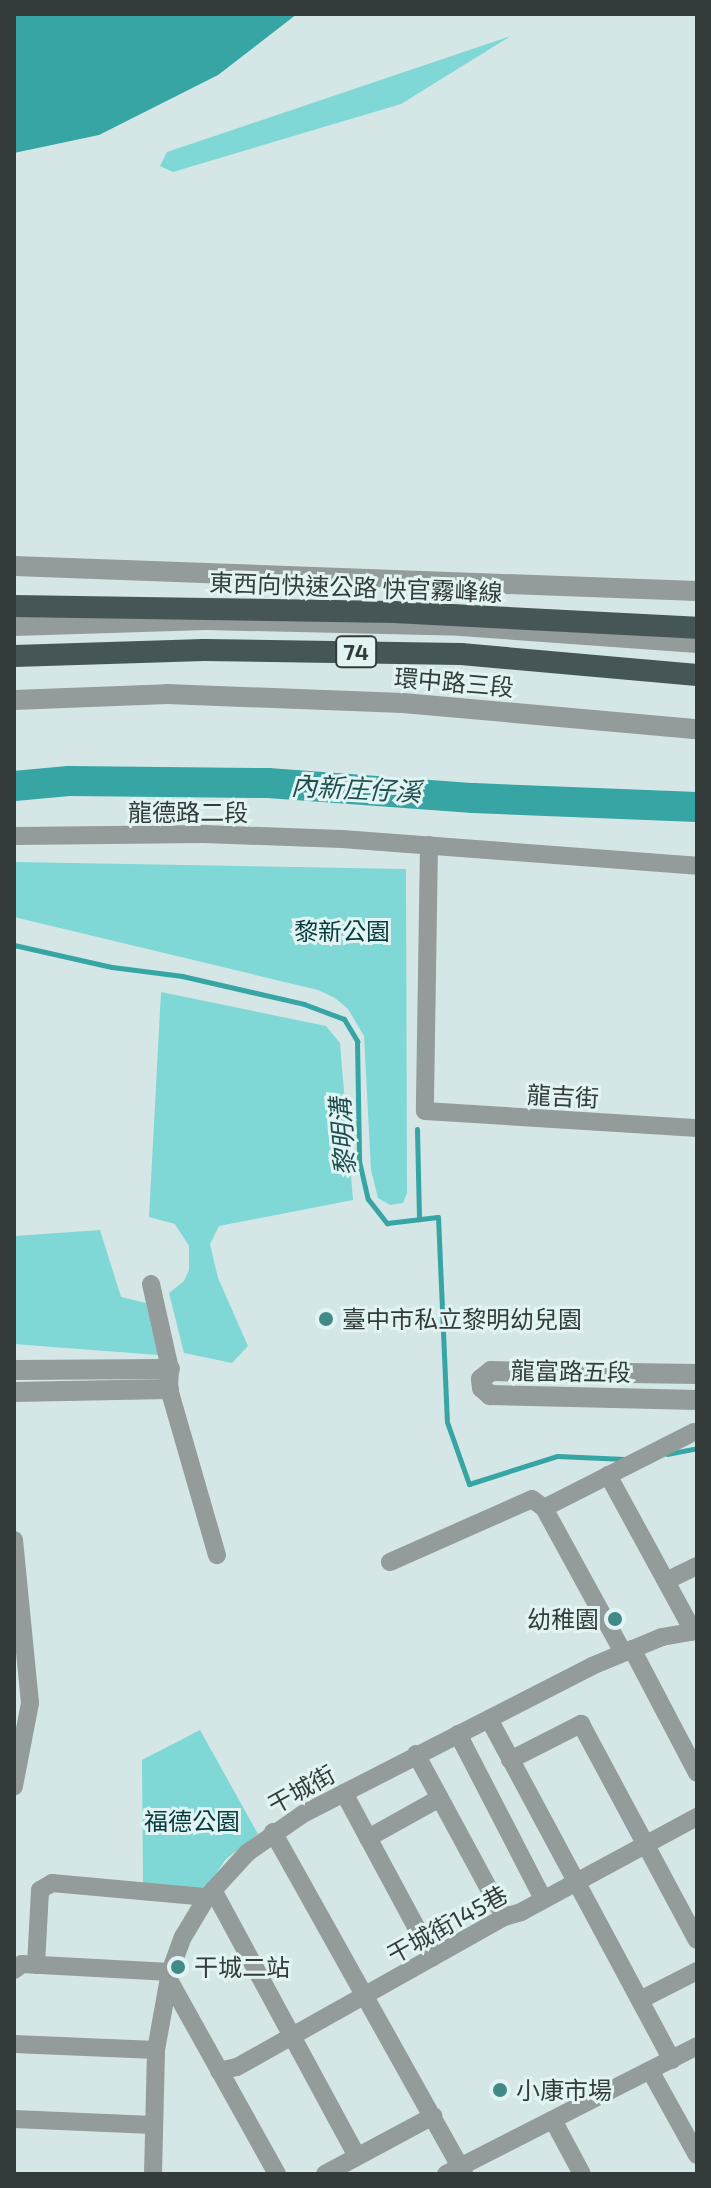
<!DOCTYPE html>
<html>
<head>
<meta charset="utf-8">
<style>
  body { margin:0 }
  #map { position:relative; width:711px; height:2188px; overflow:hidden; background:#d4e7e6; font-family:"Exo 2","Noto Sans TC",sans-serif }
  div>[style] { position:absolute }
  .green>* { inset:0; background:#7fd8d5 }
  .water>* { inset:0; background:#36a5a3 }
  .stream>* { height:5px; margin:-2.5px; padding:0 2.5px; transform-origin:2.5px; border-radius:2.5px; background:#36a5a3 }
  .river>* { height:30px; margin:-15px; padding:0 15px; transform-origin:15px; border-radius:15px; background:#36a5a3 }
  .minor>* { height:18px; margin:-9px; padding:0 9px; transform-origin:9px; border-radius:9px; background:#939b9b }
  .tertiary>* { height:20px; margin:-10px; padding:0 10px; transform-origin:10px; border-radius:10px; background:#939b9b }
  .trunk>* { height:22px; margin:-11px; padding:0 11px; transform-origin:11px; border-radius:11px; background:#465656 }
  .dots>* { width:22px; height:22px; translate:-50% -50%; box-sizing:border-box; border:4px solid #e1f4f3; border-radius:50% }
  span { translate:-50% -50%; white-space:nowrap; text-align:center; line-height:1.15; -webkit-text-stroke:6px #e1f4f3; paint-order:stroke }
  .shield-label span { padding:2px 6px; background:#e1f4f3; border:2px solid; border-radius:6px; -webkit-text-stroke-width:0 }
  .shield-label { font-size:22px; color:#343b3b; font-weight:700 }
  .street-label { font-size:24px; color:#343b3b }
  .park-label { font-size:24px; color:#073b3b }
  .poi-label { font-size:24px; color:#343b3b }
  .left { translate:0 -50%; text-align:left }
  .right { translate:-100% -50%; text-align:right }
  .water-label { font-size:26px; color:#1e4e4d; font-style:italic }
  .frame { position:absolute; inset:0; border:16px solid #343b3b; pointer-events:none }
</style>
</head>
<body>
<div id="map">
  <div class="green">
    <div style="clip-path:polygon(511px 36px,401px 104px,173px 172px,160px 166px,167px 152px)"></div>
    <div style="clip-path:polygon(14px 862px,406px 869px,407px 1193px,403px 1203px,390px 1205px,378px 1198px,371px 1170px,364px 1036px,348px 1009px,335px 998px,318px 990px,14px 917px)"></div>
    <div style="clip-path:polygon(161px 992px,326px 1026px,340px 1043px,353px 1200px,219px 1226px,210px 1244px,218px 1278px,248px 1346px,232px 1363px,184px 1353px,169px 1293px,184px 1281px,189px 1270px,189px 1246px,175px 1224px,149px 1217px)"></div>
    <div style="clip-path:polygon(100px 1230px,121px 1297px,146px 1303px,158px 1355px,14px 1344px,14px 1236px)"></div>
    <div style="clip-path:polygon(200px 1730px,258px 1834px,226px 1859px,206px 1888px,143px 1886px,142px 1760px)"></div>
  </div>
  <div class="water">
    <div style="clip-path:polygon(14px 14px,297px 14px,218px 75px,99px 135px,14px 153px)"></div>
  </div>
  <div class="stream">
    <div style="left:14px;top:945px;width:100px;rotate:12.7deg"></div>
    <div style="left:112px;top:967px;width:71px;rotate:7.3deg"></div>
    <div style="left:182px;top:976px;width:125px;rotate:12.9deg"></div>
    <div style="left:304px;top:1004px;width:43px;rotate:20.6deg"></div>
    <div style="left:344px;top:1019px;width:26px;rotate:59deg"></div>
    <div style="left:357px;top:1041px;width:120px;rotate:89deg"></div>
    <div style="left:359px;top:1161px;width:39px;rotate:77deg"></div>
    <div style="left:368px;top:1199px;width:31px;rotate:52deg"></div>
    <div style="left:387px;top:1223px;width:51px;rotate:-6.7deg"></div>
    <div style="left:438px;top:1217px;width:205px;rotate:87.5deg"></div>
    <div style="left:447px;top:1422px;width:66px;rotate:70.5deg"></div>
    <div style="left:469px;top:1484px;width:92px;rotate:-17.7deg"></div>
    <div style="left:557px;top:1456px;width:68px;rotate:2.5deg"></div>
    <div style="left:417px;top:1129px;width:90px;rotate:88.7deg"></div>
    <div style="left:667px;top:1454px;width:31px;rotate:-11deg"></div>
  </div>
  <div class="river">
    <div style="left:14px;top:786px;width:55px;rotate:-5.2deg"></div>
    <div style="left:69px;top:781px;width:199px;rotate:0.6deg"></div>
    <div style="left:268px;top:783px;width:206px;rotate:4.2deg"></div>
    <div style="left:473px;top:798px;width:224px;rotate:2.3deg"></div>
  </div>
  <div class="minor">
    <div style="left:14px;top:836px;width:190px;rotate:-0.6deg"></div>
    <div style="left:204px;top:834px;width:138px;rotate:2.1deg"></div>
    <div style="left:342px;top:839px;width:356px;rotate:4.3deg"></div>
    <div style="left:429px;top:845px;width:266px;rotate:90.9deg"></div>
    <div style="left:425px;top:1111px;width:273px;rotate:3.6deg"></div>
    <div style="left:151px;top:1284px;width:87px;rotate:77.4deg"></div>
    <div style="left:170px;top:1369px;width:20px;rotate:93deg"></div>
    <div style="left:169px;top:1389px;width:173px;rotate:73.9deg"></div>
    <div style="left:608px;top:1475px;width:178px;rotate:61.4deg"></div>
    <div style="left:544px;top:1508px;width:168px;rotate:-26.9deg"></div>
    <div style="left:14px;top:1540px;width:164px;rotate:84.4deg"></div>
    <div style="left:30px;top:1703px;width:85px;rotate:100.9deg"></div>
    <div style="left:390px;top:1562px;width:155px;rotate:-23.9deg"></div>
    <div style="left:532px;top:1499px;width:15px;rotate:37deg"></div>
    <div style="left:544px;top:1508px;width:164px;rotate:61.3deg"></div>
    <div style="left:666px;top:1581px;width:34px;rotate:-26deg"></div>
    <div style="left:632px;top:1649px;width:140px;rotate:62.3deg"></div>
    <div style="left:489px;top:1719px;width:387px;rotate:61.8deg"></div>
    <div style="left:458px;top:1734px;width:186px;rotate:62.7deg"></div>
    <div style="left:416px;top:1754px;width:185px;rotate:61.6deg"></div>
    <div style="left:510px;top:1760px;width:80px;rotate:-26.9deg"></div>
    <div style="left:581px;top:1724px;width:245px;rotate:61.8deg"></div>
    <div style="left:344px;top:1793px;width:187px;rotate:61.7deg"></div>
    <div style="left:273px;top:1832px;width:392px;rotate:60.8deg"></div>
    <div style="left:368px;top:1838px;width:82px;rotate:-29.1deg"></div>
    <div style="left:213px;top:1890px;width:302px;rotate:61.6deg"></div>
    <div style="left:36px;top:1965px;width:75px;rotate:-86.9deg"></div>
    <div style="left:40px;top:1890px;width:14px;rotate:-30deg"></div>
    <div style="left:52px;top:1883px;width:156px;rotate:5.2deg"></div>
    <div style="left:14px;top:1970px;width:10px;rotate:-37deg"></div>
    <div style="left:22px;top:1964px;width:148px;rotate:3.1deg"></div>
    <div style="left:169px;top:1980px;width:222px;rotate:60.9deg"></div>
    <div style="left:640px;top:2000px;width:64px;rotate:-27deg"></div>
    <div style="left:14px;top:2044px;width:142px;rotate:2.4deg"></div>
    <div style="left:219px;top:2071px;width:18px;rotate:-13deg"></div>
    <div style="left:237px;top:2067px;width:306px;rotate:-29.3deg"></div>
    <div style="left:504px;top:1917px;width:18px;rotate:-16deg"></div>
    <div style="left:521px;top:1912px;width:200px;rotate:-28.4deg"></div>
    <div style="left:651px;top:2072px;width:95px;rotate:61deg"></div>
    <div style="left:14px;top:2119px;width:139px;rotate:2.5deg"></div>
    <div style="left:553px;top:2120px;width:61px;rotate:61.8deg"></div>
    <div style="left:153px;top:2174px;width:124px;rotate:-88.6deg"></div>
    <div style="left:156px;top:2050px;width:79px;rotate:-79.8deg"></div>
    <div style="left:170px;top:1972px;width:37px;rotate:-70deg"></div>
    <div style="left:183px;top:1937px;width:47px;rotate:-59deg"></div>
    <div style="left:207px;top:1897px;width:59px;rotate:-47.7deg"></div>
    <div style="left:247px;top:1853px;width:68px;rotate:-34.9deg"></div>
    <div style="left:303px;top:1814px;width:325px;rotate:-27.1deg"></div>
    <div style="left:592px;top:1666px;width:76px;rotate:-22.5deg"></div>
    <div style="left:662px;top:1637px;width:36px;rotate:-10deg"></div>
    <div style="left:325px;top:2174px;width:123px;rotate:-28.2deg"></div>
    <div style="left:446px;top:2174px;width:282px;rotate:-27deg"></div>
  </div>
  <div class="tertiary">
    <div style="left:14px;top:566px;width:683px;rotate:2.1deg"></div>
    <div style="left:14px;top:626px;width:192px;rotate:-1.8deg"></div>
    <div style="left:206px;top:620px;width:255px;rotate:1.3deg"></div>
    <div style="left:461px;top:626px;width:237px;rotate:4.1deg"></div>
    <div style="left:14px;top:700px;width:153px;rotate:-2.2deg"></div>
    <div style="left:167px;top:694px;width:236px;rotate:2.2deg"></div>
    <div style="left:403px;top:703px;width:295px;rotate:5.1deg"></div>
    <div style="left:14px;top:1370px;width:156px;rotate:-0.4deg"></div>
    <div style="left:697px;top:1374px;width:206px;rotate:-179.2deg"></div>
    <div style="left:491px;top:1371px;width:13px;rotate:141deg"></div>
    <div style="left:481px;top:1379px;width:9px;rotate:84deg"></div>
    <div style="left:482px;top:1388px;width:11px;rotate:41deg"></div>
    <div style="left:490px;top:1395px;width:207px;rotate:1.4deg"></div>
    <div style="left:14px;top:1392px;width:155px;rotate:-1.1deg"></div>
  </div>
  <div class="trunk">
    <div style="left:14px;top:606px;width:380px;rotate:0.9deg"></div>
    <div style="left:394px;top:612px;width:303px;rotate:3deg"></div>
    <div style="left:14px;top:656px;width:190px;rotate:-1.8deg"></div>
    <div style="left:204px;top:650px;width:257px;rotate:0.9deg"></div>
    <div style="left:461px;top:654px;width:237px;rotate:5.1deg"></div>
  </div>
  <div class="dots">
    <div style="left:326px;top:1319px;background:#428a88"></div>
    <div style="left:615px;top:1619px;background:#428a88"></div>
    <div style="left:178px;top:1967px;background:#428a88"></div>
    <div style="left:500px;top:2090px;background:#428a88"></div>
  </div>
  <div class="shield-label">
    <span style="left:356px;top:652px">74</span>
  </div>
  <div class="street-label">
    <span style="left:356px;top:587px;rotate:2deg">東西向快速公路 快官霧峰線</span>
    <span style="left:454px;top:682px;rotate:5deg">環中路三段</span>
    <span style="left:188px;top:812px">龍德路二段</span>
    <span style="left:563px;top:1096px;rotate:3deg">龍吉街</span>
    <span style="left:571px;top:1371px;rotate:1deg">龍富路五段</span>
    <span style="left:301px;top:1789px;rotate:-29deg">干城街</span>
    <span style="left:447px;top:1924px;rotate:-29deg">干城街145巷</span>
  </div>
  <div class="park-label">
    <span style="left:342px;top:931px">黎新公園</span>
    <span style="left:192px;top:1821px">福德公園</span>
  </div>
  <div class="poi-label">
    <span class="left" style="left:342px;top:1319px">臺中市私立黎明幼兒園</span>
    <span class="right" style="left:599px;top:1619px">幼稚園</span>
    <span class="left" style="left:194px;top:1967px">干城二站</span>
    <span class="left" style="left:516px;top:2090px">小康市場</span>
  </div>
  <div class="water-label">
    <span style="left:356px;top:788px;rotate:3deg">內新庄仔溪</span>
    <span style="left:342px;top:1137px;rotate:-94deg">黎明溝</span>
  </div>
  <div class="frame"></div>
</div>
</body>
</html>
